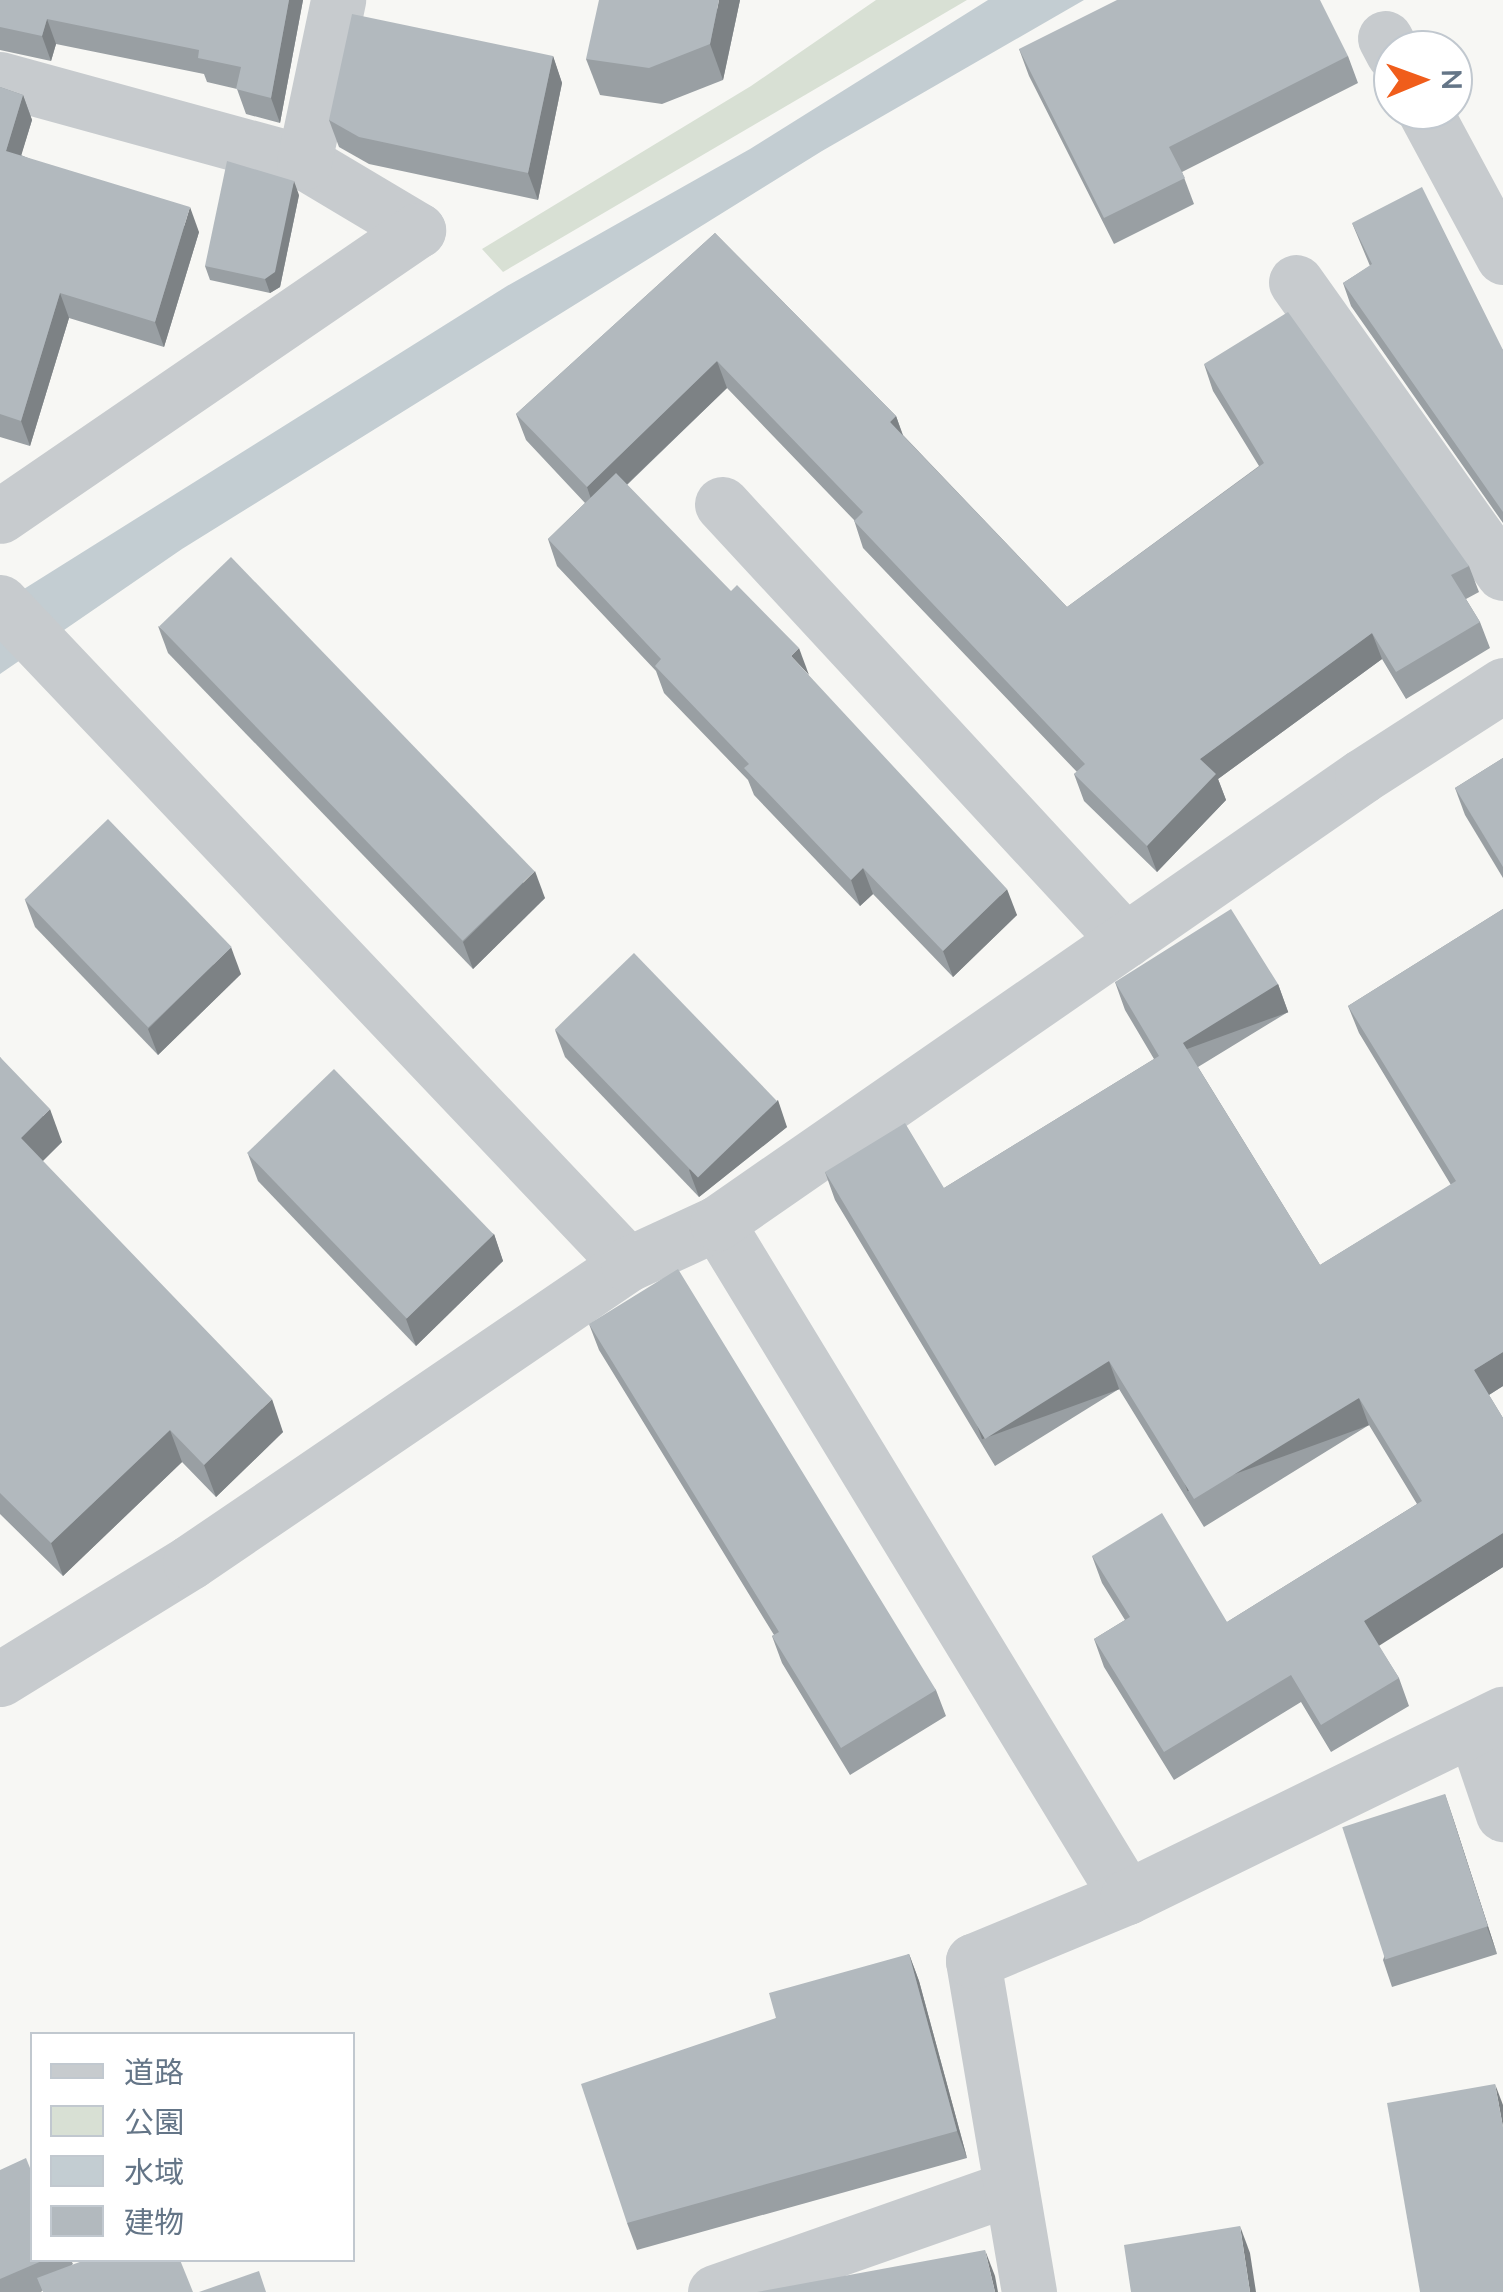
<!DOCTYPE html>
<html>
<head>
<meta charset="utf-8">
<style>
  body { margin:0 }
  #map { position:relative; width:1503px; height:2292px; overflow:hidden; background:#f7f7f4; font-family:"Nunito Sans","Noto Sans JP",sans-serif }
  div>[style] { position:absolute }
  .green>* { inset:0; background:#d8e0d4 }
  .water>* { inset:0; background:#c3cdd2 }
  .minor>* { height:55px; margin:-27.5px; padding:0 27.5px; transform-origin:27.5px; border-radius:27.5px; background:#c7cbce }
  .wall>* { inset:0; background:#999fa3 }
  .shaded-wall>* { inset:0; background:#7d8285; transform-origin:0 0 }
  .building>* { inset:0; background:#b2b9be; transform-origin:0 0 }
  span { translate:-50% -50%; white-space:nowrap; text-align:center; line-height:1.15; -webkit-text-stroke:10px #fff; paint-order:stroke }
  .legend { position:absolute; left:30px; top:2032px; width:325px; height:230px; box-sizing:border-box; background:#fff; border:2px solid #c1c8cf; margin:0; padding:12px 18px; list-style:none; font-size:30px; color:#647587 }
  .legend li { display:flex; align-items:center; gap:20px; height:50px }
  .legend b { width:50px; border:2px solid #c1c8cf }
  .north { position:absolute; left:1373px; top:30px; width:100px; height:100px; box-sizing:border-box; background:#fff; border:2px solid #c1c8cf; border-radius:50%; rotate:89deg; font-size:28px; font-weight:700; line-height:40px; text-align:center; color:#647587 }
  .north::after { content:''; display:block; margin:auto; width:35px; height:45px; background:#f05d1b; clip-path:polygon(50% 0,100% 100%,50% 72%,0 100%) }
</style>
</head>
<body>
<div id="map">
  <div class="green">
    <div style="clip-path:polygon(876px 0,967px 0,503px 272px,482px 249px,751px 86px)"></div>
  </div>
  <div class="water">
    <div style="clip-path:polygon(988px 0,1084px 0,822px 151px,182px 549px,0 674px,0 604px,507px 286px,750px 149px)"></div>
  </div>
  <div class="minor">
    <div style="left:1385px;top:38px;width:17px;rotate:62deg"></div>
    <div style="left:0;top:79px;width:315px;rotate:15.3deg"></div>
    <div style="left:304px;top:162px;width:133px;rotate:30.8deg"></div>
    <div style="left:418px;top:230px;width:506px;rotate:145.62deg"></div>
    <div style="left:1424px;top:110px;width:167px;rotate:61.7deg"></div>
    <div style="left:304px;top:162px;width:166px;rotate:-78.1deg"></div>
    <div style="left:1296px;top:282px;width:357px;rotate:54.6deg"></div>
    <div style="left:722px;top:504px;width:594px;rotate:47.25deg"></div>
    <div style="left:0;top:602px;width:912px;rotate:46.51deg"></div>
    <div style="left:717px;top:1223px;width:789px;rotate:58.69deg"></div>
    <div style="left:0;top:1679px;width:223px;rotate:-31.6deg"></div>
    <div style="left:190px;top:1562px;width:530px;rotate:-34.23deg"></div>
    <div style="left:628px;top:1264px;width:98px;rotate:-24.7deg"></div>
    <div style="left:717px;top:1223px;width:785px;rotate:-34.72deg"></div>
    <div style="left:1362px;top:776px;width:168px;rotate:-32.8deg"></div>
    <div style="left:1474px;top:1729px;width:90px;rotate:71.2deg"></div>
    <div style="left:715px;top:2292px;width:314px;rotate:-19.4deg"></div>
    <div style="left:1029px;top:2292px;width:336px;rotate:-99.6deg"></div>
    <div style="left:973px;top:1961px;width:167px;rotate:-22.6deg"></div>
    <div style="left:1127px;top:1897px;width:418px;rotate:-26deg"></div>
  </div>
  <div class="wall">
    <div style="clip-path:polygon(0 0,303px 0,280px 123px,246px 114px,237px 89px,207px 82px,204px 74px,56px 44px,51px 61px,0 50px)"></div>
    <div style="clip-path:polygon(740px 0,723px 80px,662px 104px,600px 95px,586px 59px)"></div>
    <div style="clip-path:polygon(1019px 49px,1348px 56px,1358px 83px,1182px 172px,1194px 204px,1114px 244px,1029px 76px)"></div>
    <div style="clip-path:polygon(553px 56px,562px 83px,538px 200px,369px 164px,339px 147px,329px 120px)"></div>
    <div style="clip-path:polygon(0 87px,23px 95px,32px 120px,21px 155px,199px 232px,164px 347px,69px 318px,30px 446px,0 437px)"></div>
    <div style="clip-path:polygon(299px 195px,280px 287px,270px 293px,210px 280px,205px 266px)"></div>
    <div style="clip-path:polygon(1352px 223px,1503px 350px,1503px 523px,1351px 306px,1343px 283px,1370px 266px)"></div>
    <div style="clip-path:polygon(715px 233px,896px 416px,903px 435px,1067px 607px,1259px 466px,1213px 391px,1204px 364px,1469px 566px,1479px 592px,1466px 599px,1480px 622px,1490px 648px,1406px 699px,1382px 659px,1218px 779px,1226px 800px,1157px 872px,1084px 801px,1074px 774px,1077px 772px,863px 548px,854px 520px,727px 388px,627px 485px,808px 675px,1017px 915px,953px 977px,873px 894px,860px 906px,754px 795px,748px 780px,664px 693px,656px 671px,557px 566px,548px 539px,585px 503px,526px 440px,516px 414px)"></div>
    <div style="clip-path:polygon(158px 626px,545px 898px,473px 969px,168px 653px)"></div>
    <div style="clip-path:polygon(1503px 758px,1503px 878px,1465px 815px,1455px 788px)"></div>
    <div style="clip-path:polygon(25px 900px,241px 974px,158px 1055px,35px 927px)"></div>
    <div style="clip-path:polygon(1503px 909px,1503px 1386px,1489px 1395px,1503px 1418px,1503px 1567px,1378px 1645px,1399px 1678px,1409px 1706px,1331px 1752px,1301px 1702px,1174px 1780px,1104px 1667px,1094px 1639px,1125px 1620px,1102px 1583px,1092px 1556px,1227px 1622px,1417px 1504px,1369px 1425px,1204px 1527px,1119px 1389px,995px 1466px,835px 1200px,825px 1172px,944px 1188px,1154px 1059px,1125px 1010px,1115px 982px,1278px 984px,1288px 1012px,1198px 1067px,1320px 1265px,1451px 1185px,1359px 1033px,1348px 1006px)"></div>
    <div style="clip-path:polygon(555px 1030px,787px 1127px,699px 1197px,565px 1057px)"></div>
    <div style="clip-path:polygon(0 1057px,62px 1142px,42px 1161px,283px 1432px,216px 1497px,182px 1462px,63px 1576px,0 1514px)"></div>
    <div style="clip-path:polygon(248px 1154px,494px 1234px,503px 1261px,416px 1346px,258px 1181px)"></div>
    <div style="clip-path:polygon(589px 1324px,936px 1690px,946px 1716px,850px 1775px,782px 1663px,772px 1636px,774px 1635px,599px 1350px)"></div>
    <div style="clip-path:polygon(1445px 1794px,1497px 1954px,1392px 1987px,1383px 1960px)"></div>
    <div style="clip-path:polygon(909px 1954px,919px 1981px,967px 2158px,637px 2250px,627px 2223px,776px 2018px)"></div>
    <div style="clip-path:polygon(0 2170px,32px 2260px,71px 2260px,73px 2264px,41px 2292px,0 2292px)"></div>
  </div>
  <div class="shaded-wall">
    <div style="clip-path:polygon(289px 0,303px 0,280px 123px,271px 98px)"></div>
    <div style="clip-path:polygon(719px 0,740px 0,723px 80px,710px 44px)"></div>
    <div style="clip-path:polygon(47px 19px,56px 44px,51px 61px,42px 36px)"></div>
    <div style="clip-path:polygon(553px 56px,562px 83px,538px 200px,528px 173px)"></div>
    <div style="clip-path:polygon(23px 95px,32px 120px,15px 176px,6px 151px)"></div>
    <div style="clip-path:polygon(294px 181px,299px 195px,280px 287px,270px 293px,265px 279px)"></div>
    <div style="clip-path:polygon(190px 207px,199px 232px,164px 347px,155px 322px)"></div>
    <div style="clip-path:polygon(60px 293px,69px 318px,30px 446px,21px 421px)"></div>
    <div style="clip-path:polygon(717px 361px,727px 388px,596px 514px,587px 487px)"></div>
    <div style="clip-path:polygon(896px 416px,905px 442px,890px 422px)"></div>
    <div style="clip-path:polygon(1372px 633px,1382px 659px,1218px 779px,1226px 800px,1157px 872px,1147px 846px,1200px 759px)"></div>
    <div style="clip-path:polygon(799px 648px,809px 675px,791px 656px)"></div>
    <div style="clip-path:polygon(863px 868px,873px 894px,860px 906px,851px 880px)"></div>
    <div style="clip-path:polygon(535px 871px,545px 898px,473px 969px,463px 942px)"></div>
    <div style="clip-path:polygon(1007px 889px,1017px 915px,953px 977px,943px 951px)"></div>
    <div style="clip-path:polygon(231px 947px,241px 974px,158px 1055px,148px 1029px)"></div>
    <div style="left:1278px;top:984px;width:30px;height:112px;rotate:70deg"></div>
    <div style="clip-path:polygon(778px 1100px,787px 1127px,699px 1197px,689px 1170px)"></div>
    <div style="clip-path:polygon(50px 1109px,62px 1142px,33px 1171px,21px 1138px)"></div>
    <div style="clip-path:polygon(494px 1234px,503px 1261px,416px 1346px,406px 1319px)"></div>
    <div style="clip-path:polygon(1503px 1352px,1503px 1386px,1484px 1398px,1474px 1370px)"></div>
    <div style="left:1109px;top:1361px;width:30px;height:146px;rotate:70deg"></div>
    <div style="left:1359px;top:1398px;width:29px;height:193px;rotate:70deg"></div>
    <div style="clip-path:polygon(272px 1399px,283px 1432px,216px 1497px,204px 1465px)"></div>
    <div style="clip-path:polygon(170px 1430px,182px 1462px,63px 1576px,51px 1543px)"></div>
    <div style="clip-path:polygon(1503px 1533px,1503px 1567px,1374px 1649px,1364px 1621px)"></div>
    <div style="clip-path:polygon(1445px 1794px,1454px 1821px,1497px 1954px,1487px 1927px)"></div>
    <div style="clip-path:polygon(909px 1954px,919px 1981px,967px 2158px,957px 2131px)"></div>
    <div style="clip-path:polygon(1495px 2084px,1503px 2105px,1503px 2127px)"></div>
    <div style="clip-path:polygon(1240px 2226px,1250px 2253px,1256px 2292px,1250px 2292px)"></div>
    <div style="clip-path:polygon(985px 2250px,995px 2276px,998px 2292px,995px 2292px)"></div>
  </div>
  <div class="building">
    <div style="clip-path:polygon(0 0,289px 0,271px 98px,236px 89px,241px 67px,198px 58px,199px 50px,47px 19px,42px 36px,0 27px)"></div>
    <div style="clip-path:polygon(599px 0,719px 0,710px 44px,649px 68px,586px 59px)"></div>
    <div style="clip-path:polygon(1117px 0,1320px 0,1348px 56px,1169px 147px,1185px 178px,1104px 218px,1019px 49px)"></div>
    <div style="clip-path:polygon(352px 14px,553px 56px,528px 173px,359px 137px,329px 120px)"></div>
    <div style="clip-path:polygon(0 87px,23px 95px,6px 151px,190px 207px,155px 322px,60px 293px,21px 421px,0 414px)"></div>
    <div style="clip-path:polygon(227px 161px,294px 181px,275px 272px,265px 279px,205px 266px)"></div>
    <div style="clip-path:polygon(1422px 187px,1503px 350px,1503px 512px,1343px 283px,1372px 264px,1352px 223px)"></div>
    <div style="clip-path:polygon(715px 233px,896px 416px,890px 422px,1067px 607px,1264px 463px,1204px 364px,1288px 312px,1469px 566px,1451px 575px,1480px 622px,1396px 672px,1372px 633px,1200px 759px,1216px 774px,1147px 846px,1074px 774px,1085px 764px,854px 521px,863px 512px,717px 361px,587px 487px,516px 414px)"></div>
    <div style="clip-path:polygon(616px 473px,731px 591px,737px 585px,799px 648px,791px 656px,1007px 889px,943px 951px,863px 868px,851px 880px,744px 768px,749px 764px,655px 666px,661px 659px,548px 539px)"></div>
    <div style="left:231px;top:557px;width:437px;height:100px;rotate:46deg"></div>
    <div style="clip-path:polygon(1503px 758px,1503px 867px,1455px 788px)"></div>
    <div style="left:108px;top:819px;width:178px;height:116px;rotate:46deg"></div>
    <div style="clip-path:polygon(1231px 909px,1278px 984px,1183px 1043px,1320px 1265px,1456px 1181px,1348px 1006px,1503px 909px,1503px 1352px,1474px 1370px,1503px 1418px,1503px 1533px,1364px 1621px,1399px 1678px,1321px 1725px,1291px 1675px,1164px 1752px,1094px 1639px,1130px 1617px,1092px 1556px,1162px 1513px,1227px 1622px,1422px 1501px,1359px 1398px,1194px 1499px,1109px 1361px,985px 1439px,825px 1172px,905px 1123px,944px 1188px,1159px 1056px,1115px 982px)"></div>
    <div style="left:634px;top:953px;width:206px;height:110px;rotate:46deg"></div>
    <div style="clip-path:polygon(0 1057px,50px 1109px,21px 1138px,272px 1399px,204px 1465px,170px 1430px,51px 1543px,0 1493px)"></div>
    <div style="left:334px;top:1069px;width:230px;height:121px;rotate:46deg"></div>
    <div style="clip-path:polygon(678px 1269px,936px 1690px,841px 1748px,772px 1636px,779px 1632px,589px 1324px)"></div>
    <div style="left:1445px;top:1794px;width:139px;height:108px;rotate:72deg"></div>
    <div style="clip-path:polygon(909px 1954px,957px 2131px,627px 2223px,581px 2084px,776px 2018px,769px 1993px)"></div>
    <div style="clip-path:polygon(1495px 2084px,1503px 2127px,1503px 2292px,1420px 2292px,1387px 2103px)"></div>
    <div style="clip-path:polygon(26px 2158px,32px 2173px,32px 2260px,44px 2260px,0 2279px,0 2170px)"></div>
    <div style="clip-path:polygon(1240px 2226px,1250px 2292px,1131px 2292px,1124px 2245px)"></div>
    <div style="clip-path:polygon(985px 2250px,995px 2292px,757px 2292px)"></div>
    <div style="clip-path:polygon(85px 2260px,180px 2260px,193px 2292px,43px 2292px,37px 2278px)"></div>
    <div style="clip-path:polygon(259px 2271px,266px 2292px,199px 2292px)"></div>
  </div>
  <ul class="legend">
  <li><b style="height:12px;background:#c7cbce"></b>道路</li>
  <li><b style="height:28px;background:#d8e0d4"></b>公園</li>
  <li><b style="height:28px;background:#c3cdd2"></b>水域</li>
  <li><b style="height:28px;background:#b2b9be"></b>建物</li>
  </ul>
  <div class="north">N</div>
</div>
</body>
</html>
